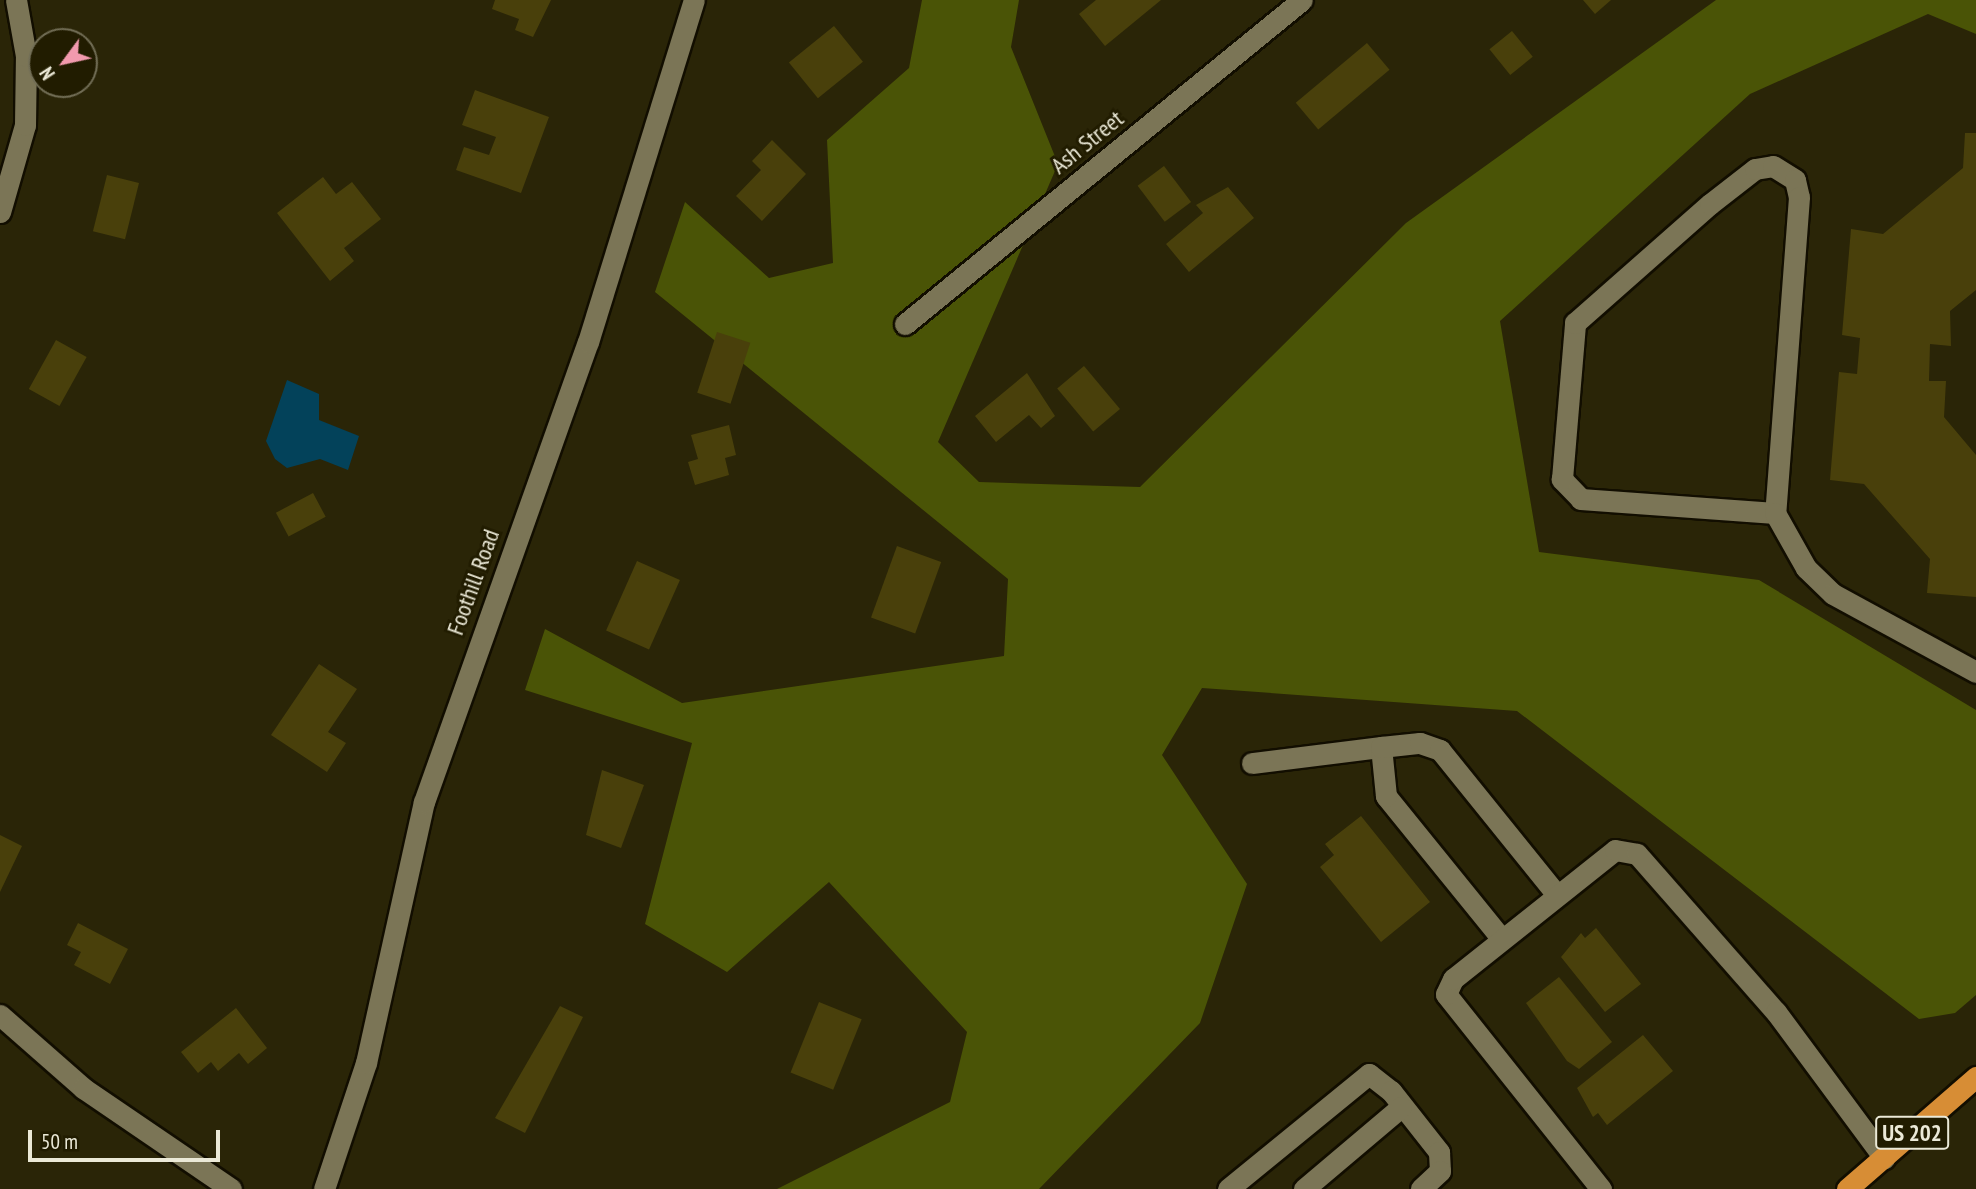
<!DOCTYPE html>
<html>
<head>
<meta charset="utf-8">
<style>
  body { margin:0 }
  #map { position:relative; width:1976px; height:1189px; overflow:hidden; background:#2a2507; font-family:"PT Sans Narrow",sans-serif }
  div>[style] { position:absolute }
  .forest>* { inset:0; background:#4a5406 }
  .water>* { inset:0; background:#03425a }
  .building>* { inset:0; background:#49400b; transform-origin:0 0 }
  .roads { filter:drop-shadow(2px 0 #120e00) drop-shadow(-2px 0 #120e00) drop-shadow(0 2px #120e00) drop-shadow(0 -2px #120e00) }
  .minor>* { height:21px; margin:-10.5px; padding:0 10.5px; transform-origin:10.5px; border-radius:10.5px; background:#7b7556 }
  .highway>* { height:21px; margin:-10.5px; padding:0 10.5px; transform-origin:10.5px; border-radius:10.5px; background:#d78d35 }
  span { translate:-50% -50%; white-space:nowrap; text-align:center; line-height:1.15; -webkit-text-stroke:6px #211c00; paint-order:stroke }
  .shield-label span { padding:2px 5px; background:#211c00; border:2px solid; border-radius:5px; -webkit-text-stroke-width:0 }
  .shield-label { font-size:23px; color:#ebe9d7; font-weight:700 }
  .street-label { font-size:24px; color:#ebe9d7 }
  .north { position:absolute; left:28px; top:28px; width:70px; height:70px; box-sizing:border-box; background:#211c00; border:2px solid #726e56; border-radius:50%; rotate:237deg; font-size:19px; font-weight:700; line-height:28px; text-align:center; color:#ebe9d7 }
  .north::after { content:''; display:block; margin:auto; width:24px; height:32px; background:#f29aae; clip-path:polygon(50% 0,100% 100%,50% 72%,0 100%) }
  .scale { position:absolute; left:28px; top:1130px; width:192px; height:32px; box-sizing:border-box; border:4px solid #ebe9d7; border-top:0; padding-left:9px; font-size:21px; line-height:24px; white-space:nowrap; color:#ebe9d7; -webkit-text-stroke:5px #211c00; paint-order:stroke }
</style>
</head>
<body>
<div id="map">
  <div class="forest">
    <div style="clip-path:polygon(922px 0,1019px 0,1011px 47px,1058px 164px,938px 442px,979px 482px,1140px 487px,1406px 223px,1716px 0,1976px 0,1976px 34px,1928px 14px,1750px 94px,1500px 321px,1539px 552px,1759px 580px,1976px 710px,1976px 995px,1955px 1013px,1919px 1019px,1517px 711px,1202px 688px,1162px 755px,1247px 884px,1200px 1023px,1039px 1189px,777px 1189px,950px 1102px,967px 1032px,829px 882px,727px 972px,645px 924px,692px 743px,525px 690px,545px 629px,682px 703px,1004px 656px,1008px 579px,655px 292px,685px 202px,769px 278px,833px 263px,827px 140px,909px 68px)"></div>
  </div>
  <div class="water">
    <div style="clip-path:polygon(287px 380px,319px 394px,319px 420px,359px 436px,348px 470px,320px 459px,287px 468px,275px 459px,266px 441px)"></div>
  </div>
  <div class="building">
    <div style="clip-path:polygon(495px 0,551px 0,533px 37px,515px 30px,519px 19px,492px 9px)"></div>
    <div style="clip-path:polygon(1096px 0,1161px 0,1105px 46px,1079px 14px)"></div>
    <div style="clip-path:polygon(1583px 0,1611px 0,1595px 14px)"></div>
    <div style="left:834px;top:26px;width:46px;height:58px;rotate:51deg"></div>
    <div style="left:1512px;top:31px;width:33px;height:29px;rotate:51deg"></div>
    <div style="left:1367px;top:43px;width:35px;height:93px;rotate:50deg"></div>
    <div style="clip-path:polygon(475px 90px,549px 117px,521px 193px,456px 170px,464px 147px,489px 155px,496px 137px,462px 125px)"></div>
    <div style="clip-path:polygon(1965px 133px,1976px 133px,1976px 290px,1950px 311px,1951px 346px,1930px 344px,1929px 381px,1946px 381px,1944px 417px,1976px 455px,1976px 597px,1927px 593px,1930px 559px,1864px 484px,1830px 480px,1839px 372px,1857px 374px,1860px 338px,1842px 335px,1851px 229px,1883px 234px,1963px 168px)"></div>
    <div style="clip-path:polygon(772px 140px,806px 174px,762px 221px,736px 196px,761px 170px,752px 161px)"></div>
    <div style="left:1164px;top:166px;width:45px;height:33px;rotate:53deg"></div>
    <div style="left:107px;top:175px;width:33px;height:58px;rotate:14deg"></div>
    <div style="clip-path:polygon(323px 177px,336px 194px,352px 182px,381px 219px,344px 248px,354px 261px,330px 281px,277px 213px)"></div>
    <div style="clip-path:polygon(1228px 187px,1254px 218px,1189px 272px,1166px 244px,1203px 213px,1196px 205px)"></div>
    <div style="left:717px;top:332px;width:35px;height:64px;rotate:18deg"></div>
    <div style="left:56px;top:340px;width:35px;height:56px;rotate:29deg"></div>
    <div style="left:1084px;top:366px;width:56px;height:35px;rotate:50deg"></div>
    <div style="clip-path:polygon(1027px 373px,1055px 416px,1041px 428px,1029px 415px,996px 442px,975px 416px)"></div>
    <div style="clip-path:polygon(729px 425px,736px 455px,725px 458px,729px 475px,695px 485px,688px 462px,698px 459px,691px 435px)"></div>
    <div style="left:313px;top:493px;width:27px;height:42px;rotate:62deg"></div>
    <div style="left:897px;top:546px;width:47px;height:76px;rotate:20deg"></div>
    <div style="left:637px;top:561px;width:47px;height:76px;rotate:24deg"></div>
    <div style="clip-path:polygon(319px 664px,357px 689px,328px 732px,346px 743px,327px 772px,271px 735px)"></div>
    <div style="clip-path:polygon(602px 770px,644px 785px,621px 848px,586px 835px)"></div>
    <div style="clip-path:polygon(1361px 816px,1430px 902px,1381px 942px,1320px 867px,1334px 855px,1325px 844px)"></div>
    <div style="clip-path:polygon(0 835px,22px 846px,0 892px)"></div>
    <div style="clip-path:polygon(78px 923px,128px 949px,110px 984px,74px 965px,81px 952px,67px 945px)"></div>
    <div style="clip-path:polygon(1596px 928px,1641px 984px,1605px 1012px,1561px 957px,1581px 933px,1585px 938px)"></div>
    <div style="clip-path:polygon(1559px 977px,1612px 1042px,1579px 1069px,1567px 1061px,1526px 1003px)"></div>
    <div style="left:819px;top:1002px;width:46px;height:76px;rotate:22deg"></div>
    <div style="clip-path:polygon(560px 1006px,583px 1017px,525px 1133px,495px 1118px)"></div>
    <div style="clip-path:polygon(236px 1008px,267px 1048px,248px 1064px,239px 1053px,218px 1071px,211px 1062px,198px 1073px,181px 1052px)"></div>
    <div style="clip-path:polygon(1643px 1035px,1673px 1071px,1607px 1125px,1598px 1113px,1593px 1117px,1577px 1088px)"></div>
  </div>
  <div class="roads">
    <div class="minor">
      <div style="left:0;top:212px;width:91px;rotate:-74deg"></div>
      <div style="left:25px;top:125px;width:69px;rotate:-89.2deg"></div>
      <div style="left:26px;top:56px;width:57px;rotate:-100.1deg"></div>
      <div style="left:905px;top:324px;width:512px;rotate:-39.22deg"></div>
      <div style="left:1775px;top:513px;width:195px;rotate:-175.9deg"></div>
      <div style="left:1581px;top:499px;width:28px;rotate:-134deg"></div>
      <div style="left:1562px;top:479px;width:157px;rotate:-85.2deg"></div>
      <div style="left:1575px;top:323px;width:180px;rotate:-41.4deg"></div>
      <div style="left:1710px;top:204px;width:57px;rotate:-37.9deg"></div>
      <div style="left:1755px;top:169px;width:18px;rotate:-9deg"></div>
      <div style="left:1773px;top:166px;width:26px;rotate:32deg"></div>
      <div style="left:1795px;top:180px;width:17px;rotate:77deg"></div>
      <div style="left:1799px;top:197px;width:317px;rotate:94.3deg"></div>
      <div style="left:1775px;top:513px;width:63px;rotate:60.6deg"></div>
      <div style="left:1806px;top:568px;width:37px;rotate:44deg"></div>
      <div style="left:1833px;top:594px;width:163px;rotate:28.6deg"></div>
      <div style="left:1252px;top:763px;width:130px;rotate:-7.1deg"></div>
      <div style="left:1501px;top:938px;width:183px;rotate:-129deg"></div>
      <div style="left:1386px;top:796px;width:49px;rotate:-95.8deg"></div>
      <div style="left:1381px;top:747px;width:39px;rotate:-6deg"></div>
      <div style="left:1420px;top:743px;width:21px;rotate:19deg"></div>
      <div style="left:1440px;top:750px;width:186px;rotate:51.1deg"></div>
      <div style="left:0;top:1015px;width:111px;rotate:41.3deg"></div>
      <div style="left:83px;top:1088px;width:179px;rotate:34.3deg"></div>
      <div style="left:324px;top:1189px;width:133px;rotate:-71.6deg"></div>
      <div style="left:366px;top:1063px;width:267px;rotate:-77.5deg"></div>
      <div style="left:424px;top:802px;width:488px;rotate:-70.4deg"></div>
      <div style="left:588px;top:342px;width:358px;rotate:-72.8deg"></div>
      <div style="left:1228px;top:1189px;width:182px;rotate:-39.2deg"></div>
      <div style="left:1369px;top:1074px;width:28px;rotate:38deg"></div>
      <div style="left:1391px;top:1091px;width:78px;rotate:51.8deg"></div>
      <div style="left:1439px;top:1152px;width:19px;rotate:87deg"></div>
      <div style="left:1440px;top:1171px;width:26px;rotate:137deg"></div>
      <div style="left:1304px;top:1189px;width:127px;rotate:-40.2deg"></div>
      <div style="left:1601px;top:1189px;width:249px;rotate:-128.5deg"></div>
      <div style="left:1446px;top:994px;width:17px;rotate:-65deg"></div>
      <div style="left:1453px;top:979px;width:207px;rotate:-38.5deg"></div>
      <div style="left:1615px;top:850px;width:22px;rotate:10deg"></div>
      <div style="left:1637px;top:854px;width:210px;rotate:48.7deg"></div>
      <div style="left:1776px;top:1012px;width:182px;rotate:53.5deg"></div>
    </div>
    <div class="highway">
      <div style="left:1847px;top:1189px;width:171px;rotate:-41deg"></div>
    </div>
  </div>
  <div class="shield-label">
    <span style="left:1912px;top:1133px">US 202</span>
  </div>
  <div class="street-label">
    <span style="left:1087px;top:142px;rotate:-39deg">Ash Street</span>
    <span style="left:473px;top:582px;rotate:-70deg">Foothill Road</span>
  </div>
  <div class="north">N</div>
  <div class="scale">50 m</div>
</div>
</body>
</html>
